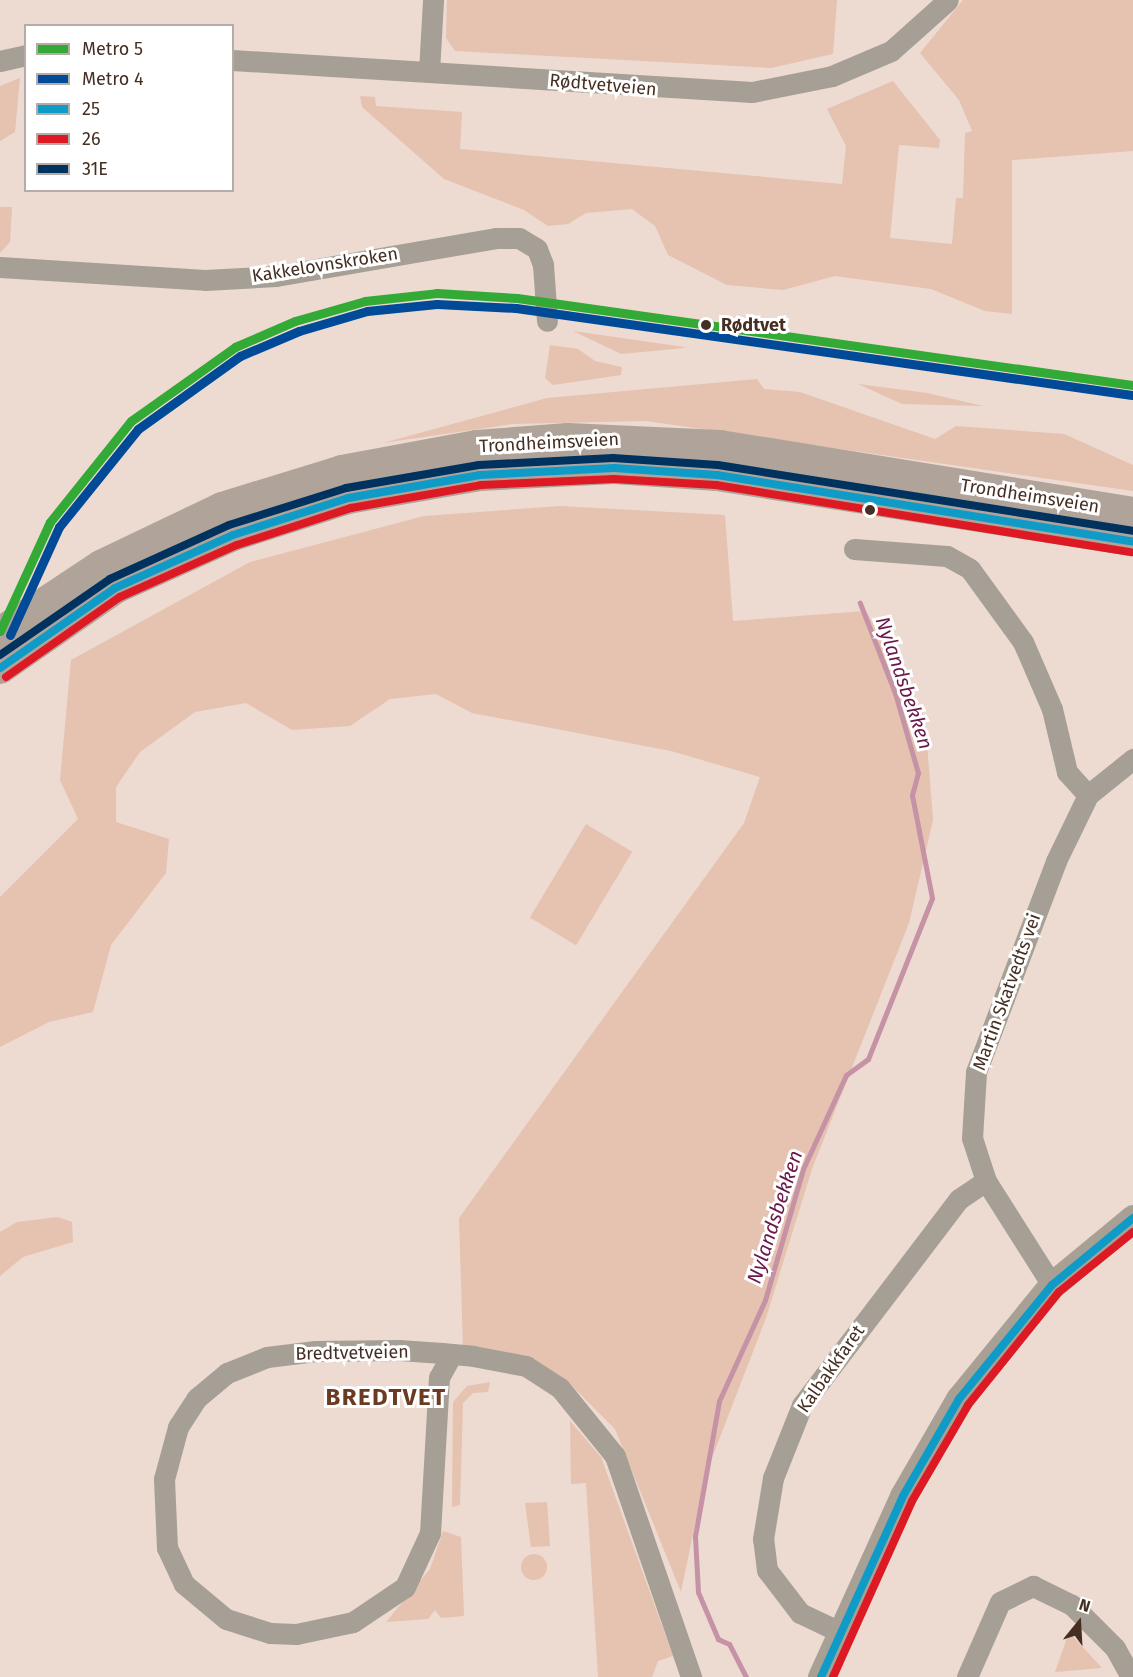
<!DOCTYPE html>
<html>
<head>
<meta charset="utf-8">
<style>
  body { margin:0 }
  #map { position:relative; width:1133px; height:1677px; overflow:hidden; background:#eddad1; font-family:"Fira Sans",sans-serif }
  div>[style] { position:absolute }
  .green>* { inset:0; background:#e6c2b0; transform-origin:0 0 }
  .round { border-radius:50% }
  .stream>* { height:5px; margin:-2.5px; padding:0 2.5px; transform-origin:2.5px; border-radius:2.5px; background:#c692a6 }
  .minor>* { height:21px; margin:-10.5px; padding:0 10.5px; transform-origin:10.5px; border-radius:10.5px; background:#a59f95 }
  .major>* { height:27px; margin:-13.5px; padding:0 13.5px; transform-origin:13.5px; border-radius:13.5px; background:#a9a095 }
  .highway>* { height:32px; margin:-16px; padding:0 16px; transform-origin:16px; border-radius:16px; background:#b0a49a }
  .bus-1>* { height:8px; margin:-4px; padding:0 4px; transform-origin:4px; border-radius:4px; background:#0e9bc8 }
  .bus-2>* { height:8px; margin:-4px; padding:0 4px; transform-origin:4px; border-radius:4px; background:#dd1923 }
  .bus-3>* { height:8px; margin:-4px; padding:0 4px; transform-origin:4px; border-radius:4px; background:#003260 }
  .metro-1>* { height:9px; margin:-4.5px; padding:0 4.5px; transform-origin:4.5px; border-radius:4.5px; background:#32aa35 }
  .metro-2>* { height:9px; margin:-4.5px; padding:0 4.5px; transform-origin:4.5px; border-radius:4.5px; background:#004a98 }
  .dots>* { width:16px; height:16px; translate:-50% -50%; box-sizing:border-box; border:3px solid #fff; border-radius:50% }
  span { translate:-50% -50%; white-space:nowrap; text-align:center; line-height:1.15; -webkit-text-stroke:6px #fff; paint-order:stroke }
  .street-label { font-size:18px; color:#452e22 }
  .stop-label { font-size:18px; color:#452e22; font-weight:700 }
  .left { translate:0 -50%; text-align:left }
  .water-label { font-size:20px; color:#691949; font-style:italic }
  .district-label { font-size:24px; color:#6b3b21; font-weight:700; letter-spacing:1.5px }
  .legend { position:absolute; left:24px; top:24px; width:210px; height:168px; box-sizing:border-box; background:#fff; border:2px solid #b5aba7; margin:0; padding:8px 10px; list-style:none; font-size:18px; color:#452e22 }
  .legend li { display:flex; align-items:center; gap:12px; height:30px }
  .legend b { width:30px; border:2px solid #b5aba7 }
  .north { position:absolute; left:1049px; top:1593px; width:60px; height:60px; -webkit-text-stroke:4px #fff; paint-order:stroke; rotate:18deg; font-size:16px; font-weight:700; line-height:24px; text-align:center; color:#452e22 }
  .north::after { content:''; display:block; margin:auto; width:21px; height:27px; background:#452e22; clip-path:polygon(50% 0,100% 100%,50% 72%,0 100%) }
</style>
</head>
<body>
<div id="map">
  <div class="green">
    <div style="clip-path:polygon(447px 0,837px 0,833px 54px,771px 68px,455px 51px,446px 38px)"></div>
    <div style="clip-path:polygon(963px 0,1133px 0,1133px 151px,1012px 160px,1012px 314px,985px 311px,931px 289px,835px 276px,783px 290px,727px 285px,668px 255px,655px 226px,632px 209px,586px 213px,568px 224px,548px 226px,524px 210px,444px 179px,362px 107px,360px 96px,375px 97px,376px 106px,462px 112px,460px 149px,842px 184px,846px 146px,827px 109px,893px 81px,940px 140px,939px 148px,899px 145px,890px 238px,952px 244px,956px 198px,963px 198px,965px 133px,972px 131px,959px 100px,920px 53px)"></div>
    <div style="clip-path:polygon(20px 78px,15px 132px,0 141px,0 86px)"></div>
    <div style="clip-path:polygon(0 207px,12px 207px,10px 242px,0 253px)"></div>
    <div style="clip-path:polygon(573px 331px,684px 347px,684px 348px,621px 354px)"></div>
    <div style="clip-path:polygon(550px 345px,578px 349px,595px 361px,622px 367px,621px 375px,553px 385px,545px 378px)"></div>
    <div style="clip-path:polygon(757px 379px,764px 389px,800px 392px,935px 439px,956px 426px,1064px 434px,1133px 465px,1133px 491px,646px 421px,513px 424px,383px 443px,547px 398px)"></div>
    <div style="clip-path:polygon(858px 384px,927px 393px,983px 406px,902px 404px)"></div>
    <div style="clip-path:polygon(560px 506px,725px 515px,733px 621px,866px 611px,925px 718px,933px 820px,909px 923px,812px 1169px,766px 1318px,705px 1476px,681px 1592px,615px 1429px,566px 1380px,463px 1348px,459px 1218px,744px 823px,760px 777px,671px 751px,472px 713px,436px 694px,390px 699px,350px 726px,292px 730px,246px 703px,195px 712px,140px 752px,116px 787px,116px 822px,169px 839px,166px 873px,111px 945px,93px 1012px,49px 1022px,0 1047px,0 897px,78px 819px,60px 780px,71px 660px,250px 562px,424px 516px)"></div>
    <div style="left:586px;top:824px;width:54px;height:109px;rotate:31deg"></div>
    <div style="clip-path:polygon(58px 1217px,72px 1222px,73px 1242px,23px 1257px,0 1276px,0 1232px,17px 1222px)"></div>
    <div style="clip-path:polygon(490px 1382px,488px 1392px,473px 1393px,463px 1403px,460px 1505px,452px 1507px,453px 1402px,467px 1386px)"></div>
    <div style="clip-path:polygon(570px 1421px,601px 1457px,673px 1656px,658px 1661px,652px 1677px,598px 1677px,586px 1483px,571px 1484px)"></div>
    <div style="clip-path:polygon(547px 1502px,550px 1546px,531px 1547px,525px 1503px)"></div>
    <div style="clip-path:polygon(443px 1531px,461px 1537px,464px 1616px,441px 1618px,435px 1610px,428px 1619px,386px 1622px,430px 1569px)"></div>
    <div class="round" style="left:521px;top:1554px;width:26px;height:26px"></div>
    <div style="clip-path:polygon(1069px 1632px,1102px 1668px,1055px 1672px)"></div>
  </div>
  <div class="stream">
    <div style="left:746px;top:1677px;width:37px;rotate:-117deg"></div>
    <div style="left:729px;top:1644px;width:12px;rotate:-156deg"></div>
    <div style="left:718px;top:1639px;width:51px;rotate:-113.1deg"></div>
    <div style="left:698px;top:1592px;width:56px;rotate:-93.1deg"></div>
    <div style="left:695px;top:1536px;width:137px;rotate:-79.9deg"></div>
    <div style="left:719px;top:1401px;width:111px;rotate:-65.5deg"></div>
    <div style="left:765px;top:1300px;width:136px;rotate:-73.8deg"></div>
    <div style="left:803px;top:1169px;width:103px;rotate:-65.4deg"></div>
    <div style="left:846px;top:1075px;width:27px;rotate:-36deg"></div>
    <div style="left:868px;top:1059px;width:173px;rotate:-68.3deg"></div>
    <div style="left:932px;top:898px;width:105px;rotate:-101deg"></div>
    <div style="left:912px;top:795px;width:23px;rotate:-75deg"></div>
    <div style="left:918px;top:773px;width:83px;rotate:-106deg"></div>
    <div style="left:895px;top:693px;width:97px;rotate:-111.3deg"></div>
  </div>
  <div class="minor">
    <div style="left:232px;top:60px;width:521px;rotate:3.52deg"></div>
    <div style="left:752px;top:92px;width:82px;rotate:-11.3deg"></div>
    <div style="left:832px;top:76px;width:64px;rotate:-23deg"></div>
    <div style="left:891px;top:51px;width:76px;rotate:-41.8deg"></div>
    <div style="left:0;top:61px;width:27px;rotate:-13deg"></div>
    <div style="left:429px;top:72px;width:72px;rotate:-86.8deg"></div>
    <div style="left:0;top:267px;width:205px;rotate:3.6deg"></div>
    <div style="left:205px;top:280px;width:71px;rotate:-3.2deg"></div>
    <div style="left:276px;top:276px;width:223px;rotate:-9.8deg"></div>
    <div style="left:496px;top:238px;width:23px"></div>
    <div style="left:519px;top:238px;width:21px;rotate:31deg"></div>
    <div style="left:537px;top:249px;width:17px;rotate:69deg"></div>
    <div style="left:543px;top:265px;width:56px;rotate:85.9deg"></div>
    <div style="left:854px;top:549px;width:93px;rotate:4.3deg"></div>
    <div style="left:947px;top:556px;width:26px;rotate:29deg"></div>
    <div style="left:970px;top:569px;width:90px;rotate:54deg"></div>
    <div style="left:1023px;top:642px;width:73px;rotate:66.6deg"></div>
    <div style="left:1052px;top:709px;width:65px;rotate:76.6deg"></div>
    <div style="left:1067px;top:772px;width:31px;rotate:48deg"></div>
    <div style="left:1052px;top:1285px;width:123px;rotate:-122.4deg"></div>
    <div style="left:986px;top:1181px;width:45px;rotate:-108deg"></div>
    <div style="left:972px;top:1138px;width:66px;rotate:-86.5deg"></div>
    <div style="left:976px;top:1072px;width:226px;rotate:-69.2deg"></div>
    <div style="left:1056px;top:861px;width:73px;rotate:-64.1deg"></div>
    <div style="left:1088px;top:795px;width:58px;rotate:-38.7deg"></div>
    <div style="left:452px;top:1354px;width:26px;rotate:119deg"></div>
    <div style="left:439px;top:1377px;width:156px;rotate:93.3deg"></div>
    <div style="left:430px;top:1533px;width:60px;rotate:114.8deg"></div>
    <div style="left:405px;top:1587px;width:63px;rotate:146.1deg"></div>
    <div style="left:353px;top:1622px;width:58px;rotate:168.1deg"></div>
    <div style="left:296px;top:1634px;width:26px;rotate:-178deg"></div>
    <div style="left:270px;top:1633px;width:46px;rotate:-162.3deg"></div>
    <div style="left:226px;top:1619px;width:55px;rotate:-140.2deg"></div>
    <div style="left:184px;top:1584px;width:40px;rotate:-115deg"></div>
    <div style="left:167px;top:1548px;width:69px;rotate:-92.5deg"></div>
    <div style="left:164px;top:1479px;width:54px;rotate:-74.9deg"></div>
    <div style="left:178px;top:1427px;width:35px;rotate:-57deg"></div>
    <div style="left:197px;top:1398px;width:39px;rotate:-40deg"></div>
    <div style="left:227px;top:1373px;width:43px;rotate:-21.8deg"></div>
    <div style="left:267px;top:1357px;width:49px;rotate:-7deg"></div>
    <div style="left:316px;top:1351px;width:83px;rotate:-0.7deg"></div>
    <div style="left:399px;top:1350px;width:43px;rotate:4deg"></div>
    <div style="left:442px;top:1353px;width:10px;rotate:6deg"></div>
    <div style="left:452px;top:1354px;width:21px;rotate:5deg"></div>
    <div style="left:473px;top:1356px;width:54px;rotate:10.7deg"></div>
    <div style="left:526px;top:1366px;width:40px;rotate:32.9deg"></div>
    <div style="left:560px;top:1388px;width:87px;rotate:51deg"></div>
    <div style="left:615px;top:1456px;width:234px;rotate:71deg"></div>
    <div style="left:840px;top:1632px;width:44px;rotate:-154.6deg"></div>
    <div style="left:800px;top:1613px;width:54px;rotate:-127.5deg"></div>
    <div style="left:767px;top:1570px;width:31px;rotate:-97deg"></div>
    <div style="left:763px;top:1539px;width:62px;rotate:-80.7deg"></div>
    <div style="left:773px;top:1478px;width:79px;rotate:-68.3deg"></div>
    <div style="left:802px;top:1405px;width:259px;rotate:-52.7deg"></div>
    <div style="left:959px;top:1199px;width:32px;rotate:-34deg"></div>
    <div style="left:967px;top:1677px;width:82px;rotate:-66.3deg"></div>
    <div style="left:1000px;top:1602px;width:37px;rotate:-26deg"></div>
    <div style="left:1033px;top:1586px;width:43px;rotate:26deg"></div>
    <div style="left:1072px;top:1605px;width:61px;rotate:45deg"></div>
    <div style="left:1115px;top:1648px;width:33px;rotate:61deg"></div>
  </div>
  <div class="major">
    <div style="left:821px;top:1677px;width:199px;rotate:-65.6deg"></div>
    <div style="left:903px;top:1496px;width:112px;rotate:-60deg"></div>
    <div style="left:959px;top:1399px;width:147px;rotate:-50.8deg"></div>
    <div style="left:1052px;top:1285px;width:105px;rotate:-39.6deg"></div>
  </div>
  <div class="highway">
    <div style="left:0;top:633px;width:121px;rotate:-33.6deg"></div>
    <div style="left:101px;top:566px;width:134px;rotate:-25.6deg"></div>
    <div style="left:222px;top:508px;width:126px;rotate:-17.1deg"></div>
    <div style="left:342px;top:471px;width:137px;rotate:-10.5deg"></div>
    <div style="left:477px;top:446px;width:91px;rotate:-4.4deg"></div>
    <div style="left:568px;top:439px;width:152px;rotate:2.6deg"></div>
    <div style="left:720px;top:446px;width:418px;rotate:9.2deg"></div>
    <div style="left:0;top:668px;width:140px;rotate:-34.8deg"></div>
    <div style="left:115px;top:588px;width:129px;rotate:-24.2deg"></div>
    <div style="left:233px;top:535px;width:121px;rotate:-17.8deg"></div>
    <div style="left:348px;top:498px;width:134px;rotate:-9.9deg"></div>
    <div style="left:480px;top:475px;width:134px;rotate:-3deg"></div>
    <div style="left:614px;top:468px;width:103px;rotate:3.9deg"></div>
    <div style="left:717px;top:475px;width:421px;rotate:8.9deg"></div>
  </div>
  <div class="bus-1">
    <div style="left:0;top:668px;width:140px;rotate:-34.8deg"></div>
    <div style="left:115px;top:588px;width:129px;rotate:-24.2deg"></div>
    <div style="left:233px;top:535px;width:121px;rotate:-17.8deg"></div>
    <div style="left:348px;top:498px;width:134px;rotate:-9.9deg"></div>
    <div style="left:480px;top:475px;width:134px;rotate:-3deg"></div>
    <div style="left:614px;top:468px;width:103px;rotate:3.9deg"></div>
    <div style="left:717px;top:475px;width:421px;rotate:9.1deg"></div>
    <div style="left:821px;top:1677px;width:199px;rotate:-65.6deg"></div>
    <div style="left:903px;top:1496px;width:112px;rotate:-60deg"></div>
    <div style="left:959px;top:1399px;width:147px;rotate:-50.8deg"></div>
    <div style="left:1052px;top:1285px;width:105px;rotate:-39.6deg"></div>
  </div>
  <div class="bus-2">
    <div style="left:6px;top:677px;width:139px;rotate:-35.1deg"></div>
    <div style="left:120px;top:597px;width:128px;rotate:-24deg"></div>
    <div style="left:237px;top:545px;width:120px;rotate:-18deg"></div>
    <div style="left:351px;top:508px;width:132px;rotate:-10deg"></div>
    <div style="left:481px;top:485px;width:133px;rotate:-2.6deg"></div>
    <div style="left:614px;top:479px;width:102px;rotate:3.4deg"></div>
    <div style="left:716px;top:485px;width:420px;rotate:9.2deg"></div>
    <div style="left:833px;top:1677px;width:193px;rotate:-65.8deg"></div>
    <div style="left:912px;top:1501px;width:111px;rotate:-59.7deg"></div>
    <div style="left:968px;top:1405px;width:145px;rotate:-51.2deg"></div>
    <div style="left:1059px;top:1292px;width:95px;rotate:-39deg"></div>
  </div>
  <div class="bus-3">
    <div style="left:0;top:655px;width:134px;rotate:-34.6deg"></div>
    <div style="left:110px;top:579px;width:131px;rotate:-24.4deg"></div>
    <div style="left:229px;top:525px;width:123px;rotate:-17.5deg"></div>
    <div style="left:346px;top:488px;width:135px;rotate:-9.8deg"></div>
    <div style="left:479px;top:465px;width:134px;rotate:-3deg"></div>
    <div style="left:613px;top:458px;width:105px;rotate:3.8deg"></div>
    <div style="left:718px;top:465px;width:420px;rotate:9deg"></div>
  </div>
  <div class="metro-1">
    <div style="left:0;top:631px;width:120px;rotate:-65.4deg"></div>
    <div style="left:50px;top:522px;width:129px;rotate:-51.3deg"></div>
    <div style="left:131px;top:421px;width:128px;rotate:-35.4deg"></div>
    <div style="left:235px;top:347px;width:65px;rotate:-23.4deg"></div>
    <div style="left:295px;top:321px;width:73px;rotate:-15.9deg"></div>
    <div style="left:365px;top:301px;width:72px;rotate:-6.3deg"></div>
    <div style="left:437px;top:293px;width:80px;rotate:3.6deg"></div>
    <div style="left:517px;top:298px;width:622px;rotate:8.04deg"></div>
  </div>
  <div class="metro-2">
    <div style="left:10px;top:635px;width:119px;rotate:-65.6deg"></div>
    <div style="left:59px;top:527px;width:126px;rotate:-51.1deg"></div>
    <div style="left:138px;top:429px;width:125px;rotate:-35.6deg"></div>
    <div style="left:240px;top:356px;width:64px;rotate:-23deg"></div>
    <div style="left:299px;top:331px;width:71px;rotate:-16.4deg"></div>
    <div style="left:367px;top:311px;width:70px;rotate:-5.7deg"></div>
    <div style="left:437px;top:304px;width:79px;rotate:2.9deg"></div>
    <div style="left:516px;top:308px;width:622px;rotate:8.04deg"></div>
  </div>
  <div class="dots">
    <div style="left:706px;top:325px;background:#452e22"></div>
    <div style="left:870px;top:510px;background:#452e22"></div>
  </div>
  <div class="street-label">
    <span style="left:603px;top:85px;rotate:5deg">Rødtvetveien</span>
    <span style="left:325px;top:265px;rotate:-9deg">Kakkelovnskroken</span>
    <span style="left:549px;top:443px;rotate:-3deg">Trondheimsveien</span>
    <span style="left:1030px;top:496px;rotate:9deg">Trondheimsveien</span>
    <span style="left:1007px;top:992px;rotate:-70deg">Martin Skatvedts vei</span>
    <span style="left:352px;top:1353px;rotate:-1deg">Bredtvetveien</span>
    <span style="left:831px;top:1369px;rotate:-55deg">Kalbakkfaret</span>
  </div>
  <div class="stop-label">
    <span class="left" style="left:721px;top:325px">Rødtvet</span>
  </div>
  <div class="water-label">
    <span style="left:904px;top:683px;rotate:71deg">Nylandsbekken</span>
    <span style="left:775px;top:1217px;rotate:-72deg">Nylandsbekken</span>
  </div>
  <div class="district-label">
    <span style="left:386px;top:1398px">BREDTVET</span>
  </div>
  <ul class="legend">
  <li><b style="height:8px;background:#32aa35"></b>Metro 5</li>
  <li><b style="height:8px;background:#004a98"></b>Metro 4</li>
  <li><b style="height:8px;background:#0e9bc8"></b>25</li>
  <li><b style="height:8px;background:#dd1923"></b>26</li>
  <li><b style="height:8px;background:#003260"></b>31E</li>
  </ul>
  <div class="north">N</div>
</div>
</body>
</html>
